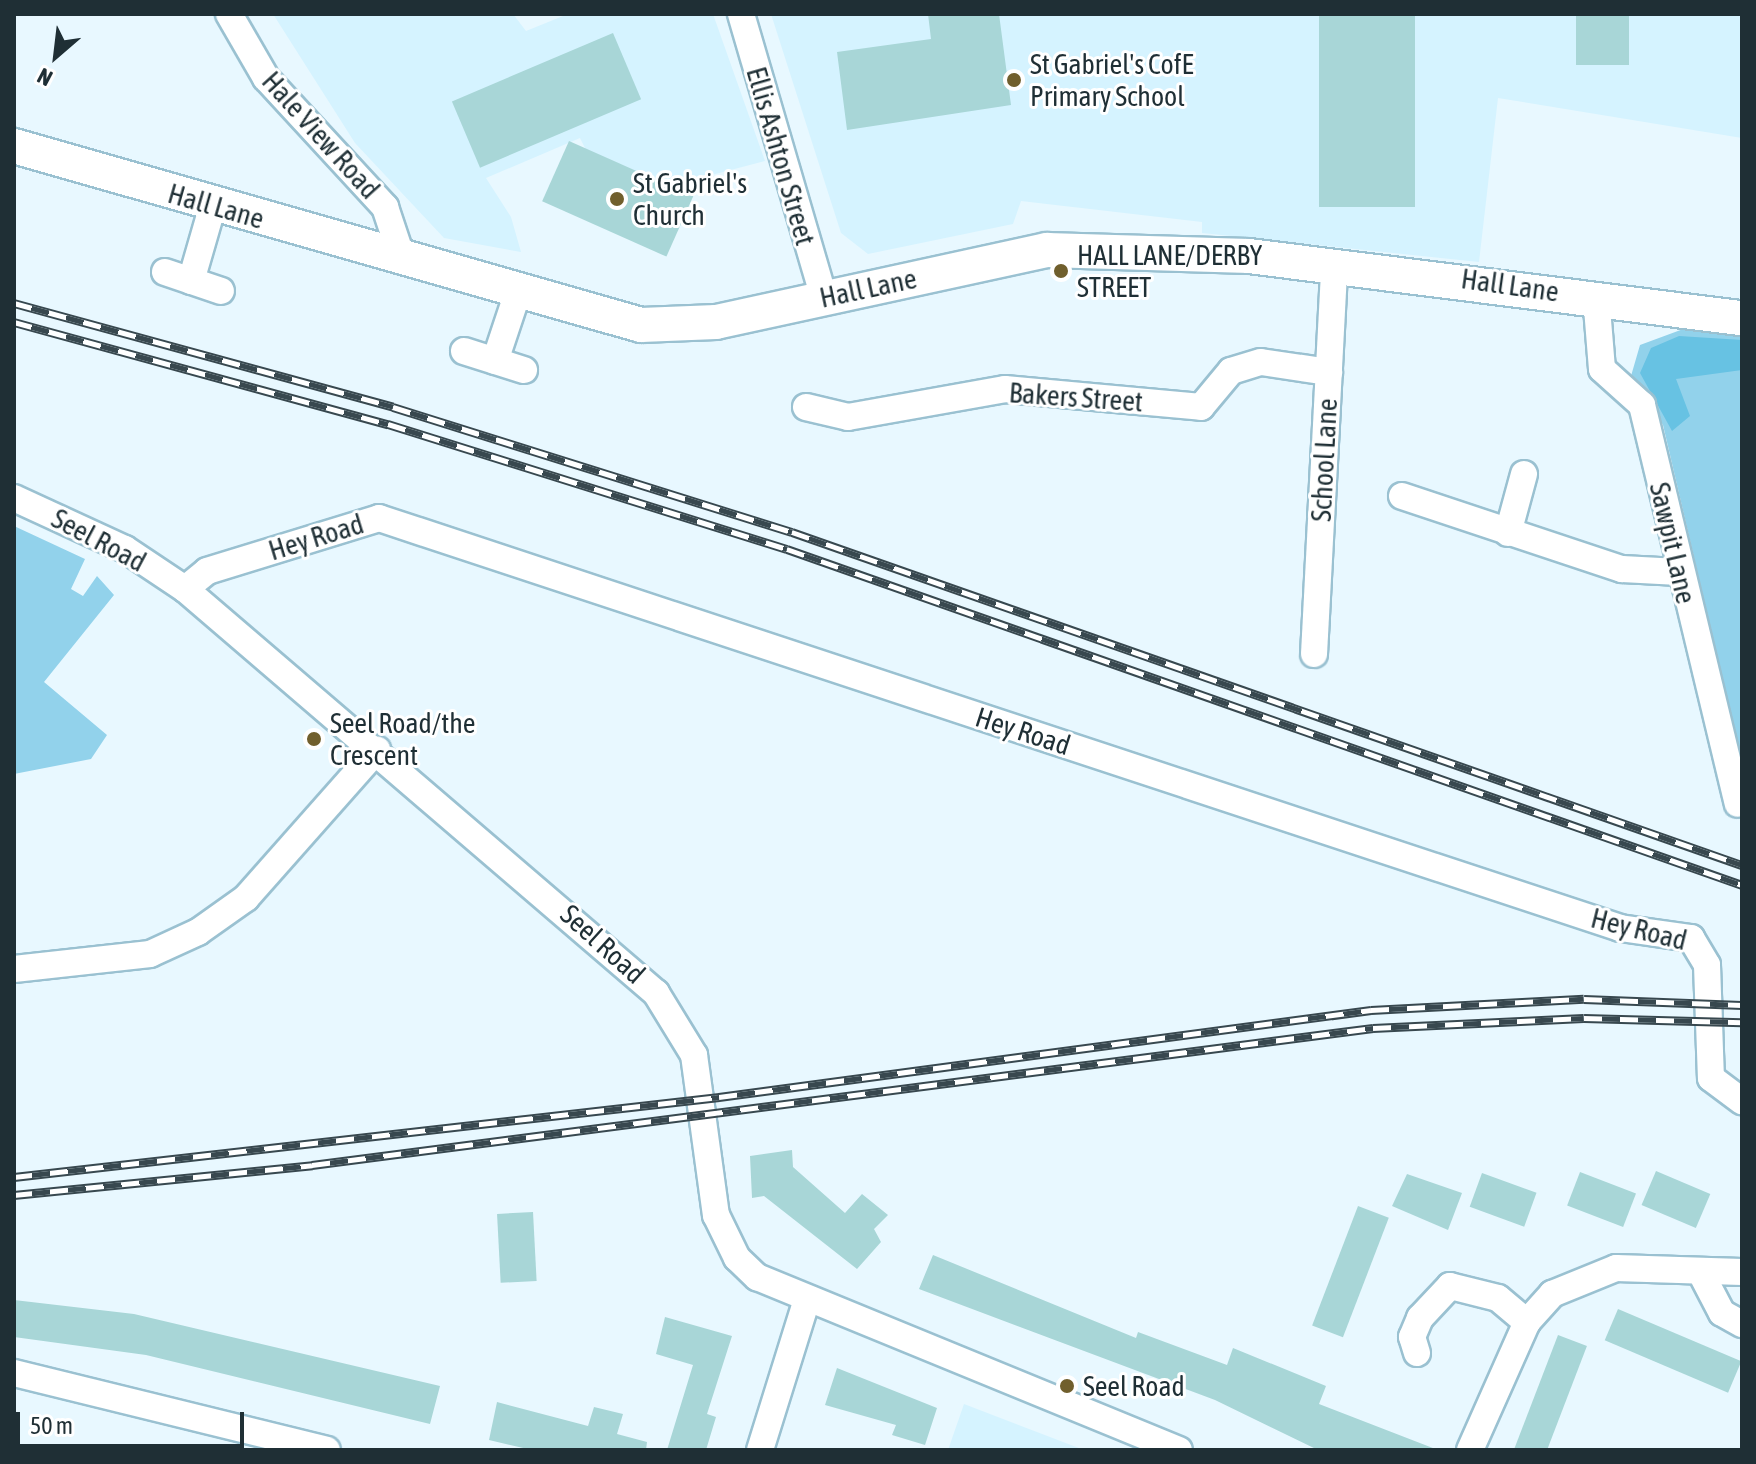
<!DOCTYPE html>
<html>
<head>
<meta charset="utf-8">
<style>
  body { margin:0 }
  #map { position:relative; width:1756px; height:1464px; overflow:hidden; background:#e8f8ff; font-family:"Asap Condensed",sans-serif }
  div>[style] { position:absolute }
  .built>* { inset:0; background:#d5f3ff }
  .green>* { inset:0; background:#92d2eb }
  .forest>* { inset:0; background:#67c2e3 }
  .building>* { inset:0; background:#a8d6d7; transform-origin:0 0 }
  .roads { filter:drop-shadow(2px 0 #9ac1d1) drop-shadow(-2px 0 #9ac1d1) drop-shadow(0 2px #9ac1d1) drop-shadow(0 -2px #9ac1d1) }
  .minor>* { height:26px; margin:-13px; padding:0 13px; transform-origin:13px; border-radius:13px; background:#fff }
  .tertiary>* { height:34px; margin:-17px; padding:0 17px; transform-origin:17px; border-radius:17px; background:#fff }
  .rail>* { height:9px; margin-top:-4.5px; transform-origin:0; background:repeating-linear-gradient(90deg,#fff 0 18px,#38484f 0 36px); box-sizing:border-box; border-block:2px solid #38484f }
  .dots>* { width:22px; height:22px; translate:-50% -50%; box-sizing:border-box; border:4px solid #fff; border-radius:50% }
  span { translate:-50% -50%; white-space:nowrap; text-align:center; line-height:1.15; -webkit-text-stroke:6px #fff; paint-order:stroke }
  .poi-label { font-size:28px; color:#1f2f35 }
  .left { translate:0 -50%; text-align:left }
  .street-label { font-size:28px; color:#1f2f35 }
  .frame { position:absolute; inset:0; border:16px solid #1f2f35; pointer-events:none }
  .north { position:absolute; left:16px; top:16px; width:80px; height:80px; -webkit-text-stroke:6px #fff; paint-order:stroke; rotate:208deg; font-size:22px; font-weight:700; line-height:32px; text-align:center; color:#1f2f35 }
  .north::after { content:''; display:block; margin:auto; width:28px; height:36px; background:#1f2f35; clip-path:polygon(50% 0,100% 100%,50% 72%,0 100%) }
  .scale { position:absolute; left:16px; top:1412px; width:228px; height:36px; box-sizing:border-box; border:4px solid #1f2f35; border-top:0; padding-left:10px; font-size:24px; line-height:28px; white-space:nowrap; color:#1f2f35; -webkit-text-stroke:6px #fff; paint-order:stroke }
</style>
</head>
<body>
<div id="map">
  <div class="built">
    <div style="clip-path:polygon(273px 14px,513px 14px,526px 31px,568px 14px,713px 14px,765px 161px,666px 187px,587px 152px,580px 138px,486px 178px,511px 217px,521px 252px,444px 238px,355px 143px)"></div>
    <div style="clip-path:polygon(771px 14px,1742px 14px,1742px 138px,1498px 98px,1479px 262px,1202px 233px,1202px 222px,1021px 201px,1013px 224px,868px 254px,841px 233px)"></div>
    <div style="clip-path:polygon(964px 1404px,1084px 1450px,948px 1450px)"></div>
  </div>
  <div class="green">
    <div style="clip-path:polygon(1686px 328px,1742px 337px,1742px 762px,1663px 425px,1631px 376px,1640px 345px)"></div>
    <div style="clip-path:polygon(14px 526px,85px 559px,71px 589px,83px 596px,97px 576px,114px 595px,44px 682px,107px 735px,91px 759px,14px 774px)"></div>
  </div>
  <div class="forest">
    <div style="clip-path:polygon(1679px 336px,1742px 340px,1742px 370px,1676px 379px,1690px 416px,1672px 431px,1640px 373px,1651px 348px)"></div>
  </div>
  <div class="building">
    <div style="clip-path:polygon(928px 14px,999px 14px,1011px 105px,847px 130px,837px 52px,931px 39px)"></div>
    <div style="left:1319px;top:14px;width:96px;height:193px"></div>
    <div style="left:1576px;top:14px;width:53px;height:51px"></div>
    <div style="left:613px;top:33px;width:72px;height:175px;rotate:67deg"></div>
    <div style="left:569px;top:141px;width:136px;height:66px;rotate:24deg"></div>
    <div style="clip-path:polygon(792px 1150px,793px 1167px,845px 1213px,862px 1194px,888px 1215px,874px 1229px,881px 1242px,857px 1269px,764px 1196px,752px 1198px,750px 1156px)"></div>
    <div style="left:1656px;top:1171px;width:59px;height:37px;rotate:23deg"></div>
    <div style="left:1580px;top:1172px;width:60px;height:36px;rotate:21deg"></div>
    <div style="left:1482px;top:1173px;width:58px;height:36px;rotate:20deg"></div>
    <div style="clip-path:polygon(1407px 1174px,1462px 1193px,1448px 1230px,1392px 1206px)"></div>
    <div style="left:1358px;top:1206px;width:33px;height:128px;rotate:21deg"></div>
    <div style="left:533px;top:1212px;width:69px;height:36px;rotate:87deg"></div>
    <div style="clip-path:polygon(933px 1255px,1136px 1338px,1138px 1332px,1227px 1365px,1233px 1348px,1326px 1386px,1319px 1404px,1438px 1450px,1318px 1450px,1215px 1400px,919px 1289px)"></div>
    <div style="clip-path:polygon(14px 1300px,134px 1314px,440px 1386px,430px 1424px,146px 1355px,14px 1337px)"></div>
    <div style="left:1618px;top:1309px;width:134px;height:34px;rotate:23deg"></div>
    <div style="clip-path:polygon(665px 1317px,732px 1336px,707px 1414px,716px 1417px,706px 1450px,667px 1450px,693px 1365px,656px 1354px)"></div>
    <div style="left:1558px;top:1335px;width:31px;height:123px;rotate:21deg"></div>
    <div style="clip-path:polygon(837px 1368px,937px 1408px,925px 1445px,892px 1435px,896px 1425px,825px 1405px)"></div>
    <div style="clip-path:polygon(497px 1402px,588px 1426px,594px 1407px,623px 1414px,617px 1434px,647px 1442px,646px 1450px,532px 1450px,489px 1440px)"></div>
  </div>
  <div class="roads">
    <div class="minor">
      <div style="left:229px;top:14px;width:74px;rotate:60deg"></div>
      <div style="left:266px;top:78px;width:176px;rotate:47.3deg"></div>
      <div style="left:385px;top:207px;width:57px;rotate:71.6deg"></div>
      <div style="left:741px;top:14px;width:296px;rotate:73.7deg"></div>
      <div style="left:165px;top:272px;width:59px;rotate:18.7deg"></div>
      <div style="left:191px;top:281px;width:79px;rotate:-73.9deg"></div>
      <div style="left:1596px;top:296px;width:73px;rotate:85.3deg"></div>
      <div style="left:1602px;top:369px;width:54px;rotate:42deg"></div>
      <div style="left:1642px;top:405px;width:410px;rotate:76.5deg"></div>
      <div style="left:464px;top:351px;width:63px;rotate:17.6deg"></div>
      <div style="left:495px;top:361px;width:73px;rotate:-71.6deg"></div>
      <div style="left:806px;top:407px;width:43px;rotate:13.4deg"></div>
      <div style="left:848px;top:417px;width:159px;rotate:-10.1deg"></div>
      <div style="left:1005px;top:389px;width:197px;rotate:5.2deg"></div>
      <div style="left:1201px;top:407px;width:47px;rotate:-50.2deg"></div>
      <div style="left:1231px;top:371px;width:31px;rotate:-17deg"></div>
      <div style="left:1261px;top:362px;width:69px;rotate:8.4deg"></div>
      <div style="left:1402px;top:496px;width:232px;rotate:18.4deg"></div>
      <div style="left:1622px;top:569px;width:57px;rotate:3deg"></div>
      <div style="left:14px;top:498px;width:122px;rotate:24.7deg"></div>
      <div style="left:125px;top:549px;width:72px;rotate:33.7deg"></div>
      <div style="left:185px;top:589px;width:621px;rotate:40.62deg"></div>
      <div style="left:656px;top:993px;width:73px;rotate:58.5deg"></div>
      <div style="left:694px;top:1055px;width:162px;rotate:82.2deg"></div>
      <div style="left:716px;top:1215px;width:48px;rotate:64deg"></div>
      <div style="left:737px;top:1258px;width:28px;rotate:44deg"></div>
      <div style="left:757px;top:1277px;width:456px;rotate:22.3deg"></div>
      <div style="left:1508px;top:533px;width:61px;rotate:-74.8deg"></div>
      <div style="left:185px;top:589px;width:28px;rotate:-39deg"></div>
      <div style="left:207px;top:571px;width:180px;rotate:-17.1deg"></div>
      <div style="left:379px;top:518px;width:1307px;rotate:18.28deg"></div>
      <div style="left:1620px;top:928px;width:72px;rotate:8deg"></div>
      <div style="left:1691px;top:938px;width:31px;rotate:59deg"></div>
      <div style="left:1707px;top:965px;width:113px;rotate:88deg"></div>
      <div style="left:1711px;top:1078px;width:39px;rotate:37deg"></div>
      <div style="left:1314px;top:654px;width:389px;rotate:-87deg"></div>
      <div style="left:14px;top:969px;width:137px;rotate:-6.3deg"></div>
      <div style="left:150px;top:954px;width:53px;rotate:-24.6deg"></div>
      <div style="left:198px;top:932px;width:59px;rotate:-35.3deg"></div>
      <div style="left:246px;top:898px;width:198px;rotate:-48.5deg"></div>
      <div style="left:1700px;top:1271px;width:47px;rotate:62.4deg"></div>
      <div style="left:1722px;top:1313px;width:23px;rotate:29deg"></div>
      <div style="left:1417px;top:1353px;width:17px;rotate:-107deg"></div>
      <div style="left:1412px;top:1337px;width:21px;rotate:-67deg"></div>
      <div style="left:1420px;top:1318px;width:44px;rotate:-46.8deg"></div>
      <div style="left:1450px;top:1286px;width:49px;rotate:14deg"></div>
      <div style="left:1498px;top:1298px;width:38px;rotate:40deg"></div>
      <div style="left:14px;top:1373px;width:322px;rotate:13.8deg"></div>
      <div style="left:760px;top:1450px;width:155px;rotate:-72.7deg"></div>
      <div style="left:1470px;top:1450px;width:140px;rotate:-66deg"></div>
      <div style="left:1527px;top:1322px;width:38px;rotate:-48deg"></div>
      <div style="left:1552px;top:1294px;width:69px;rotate:-22.1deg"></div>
      <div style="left:1616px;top:1268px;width:126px;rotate:1.8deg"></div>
    </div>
    <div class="tertiary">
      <div style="left:14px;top:146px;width:652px;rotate:15.93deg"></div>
      <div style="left:641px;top:325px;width:75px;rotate:-2.3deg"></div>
      <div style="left:716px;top:322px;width:339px;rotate:-12.3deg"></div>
      <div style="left:1047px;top:250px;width:202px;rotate:1.7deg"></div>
      <div style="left:1249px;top:256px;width:497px;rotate:7.2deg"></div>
    </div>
  </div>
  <div class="rail">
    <div style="left:14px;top:303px;width:393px;rotate:15.3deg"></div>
    <div style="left:393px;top:407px;width:418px;rotate:17.4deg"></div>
    <div style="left:792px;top:532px;width:1007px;rotate:19.32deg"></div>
    <div style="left:14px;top:322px;width:388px;rotate:15.3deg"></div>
    <div style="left:388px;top:424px;width:418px;rotate:17.4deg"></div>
    <div style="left:787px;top:549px;width:1012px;rotate:19.38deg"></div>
    <div style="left:14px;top:1177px;width:710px;rotate:-6.47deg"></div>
    <div style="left:719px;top:1097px;width:658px;rotate:-7.6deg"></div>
    <div style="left:1371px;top:1010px;width:213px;rotate:-3deg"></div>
    <div style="left:1584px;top:999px;width:158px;rotate:2.2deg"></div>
    <div style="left:14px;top:1195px;width:300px;rotate:-5.7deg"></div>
    <div style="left:312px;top:1165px;width:1070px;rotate:-7.36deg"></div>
    <div style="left:1373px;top:1028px;width:211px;rotate:-2.7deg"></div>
    <div style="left:1584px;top:1018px;width:158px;rotate:1.5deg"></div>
  </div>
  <div class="dots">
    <div style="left:1014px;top:80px;background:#705f2d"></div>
    <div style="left:617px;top:199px;background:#705f2d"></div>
    <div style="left:1061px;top:271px;background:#705f2d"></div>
    <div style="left:314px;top:739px;background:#705f2d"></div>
    <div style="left:1067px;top:1386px;background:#705f2d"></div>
  </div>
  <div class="poi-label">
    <span class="left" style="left:1030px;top:80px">St Gabriel's CofE<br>Primary School</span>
    <span class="left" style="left:633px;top:199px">St Gabriel's<br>Church</span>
    <span class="left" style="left:1077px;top:271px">HALL LANE/DERBY<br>STREET</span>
    <span class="left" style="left:330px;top:739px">Seel Road/the<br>Crescent</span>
    <span class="left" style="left:1083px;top:1386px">Seel Road</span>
  </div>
  <div class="street-label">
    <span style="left:321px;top:135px;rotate:48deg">Hale View Road</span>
    <span style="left:781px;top:156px;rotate:74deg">Ellis Ashton Street</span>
    <span style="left:216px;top:206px;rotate:16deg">Hall Lane</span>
    <span style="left:1510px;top:285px;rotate:8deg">Hall Lane</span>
    <span style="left:868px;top:288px;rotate:-12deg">Hall Lane</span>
    <span style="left:1076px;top:397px;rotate:4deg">Bakers Street</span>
    <span style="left:1324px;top:460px;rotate:-87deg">School Lane</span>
    <span style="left:316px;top:537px;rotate:-17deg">Hey Road</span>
    <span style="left:99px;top:540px;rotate:28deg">Seel Road</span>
    <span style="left:1673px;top:543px;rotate:77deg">Sawpit Lane</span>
    <span style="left:1023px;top:731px;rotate:18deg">Hey Road</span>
    <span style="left:1639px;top:929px;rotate:14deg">Hey Road</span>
    <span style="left:603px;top:944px;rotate:42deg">Seel Road</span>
  </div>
  <div class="frame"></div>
  <div class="north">N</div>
  <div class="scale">50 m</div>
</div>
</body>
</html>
